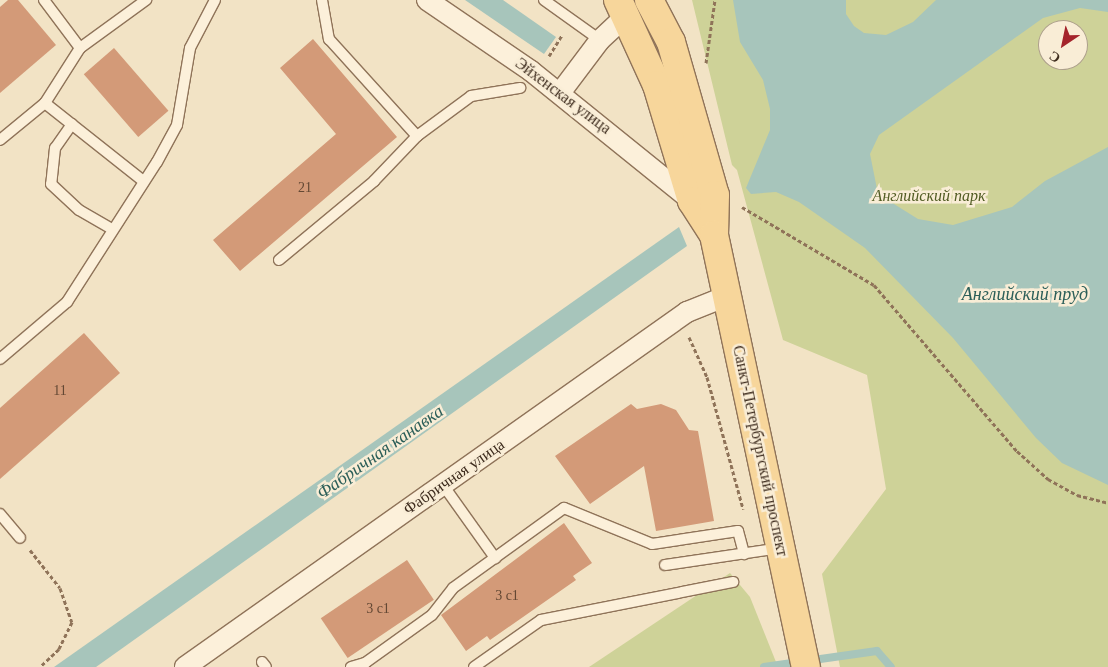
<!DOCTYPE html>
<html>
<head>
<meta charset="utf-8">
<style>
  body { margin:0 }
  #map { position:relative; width:1108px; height:667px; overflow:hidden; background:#f2e3c5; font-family:"Times New Roman",serif }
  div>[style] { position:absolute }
  .green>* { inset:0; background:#ced298 }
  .water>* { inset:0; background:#a7c5bb }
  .stream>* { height:8px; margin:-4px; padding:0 4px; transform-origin:4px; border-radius:4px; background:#a7c5bb }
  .building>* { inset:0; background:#d39a78; transform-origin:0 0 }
  .path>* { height:3px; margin-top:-1.5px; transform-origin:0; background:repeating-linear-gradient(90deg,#8f7359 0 4px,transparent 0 6.5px) }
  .roads { filter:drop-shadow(1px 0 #8f7359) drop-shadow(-1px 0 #8f7359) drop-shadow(0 1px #8f7359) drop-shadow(0 -1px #8f7359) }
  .lane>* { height:10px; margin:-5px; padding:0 5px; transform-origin:5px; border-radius:5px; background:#fcf0da }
  .street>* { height:20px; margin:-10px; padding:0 10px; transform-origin:10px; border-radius:10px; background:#fcf0da }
  .primary>* { height:28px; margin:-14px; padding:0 14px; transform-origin:14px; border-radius:14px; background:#f7d69b }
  span { translate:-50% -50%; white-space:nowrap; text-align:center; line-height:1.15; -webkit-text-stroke:5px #f9edd6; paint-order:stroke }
  .number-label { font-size:14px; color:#634834 }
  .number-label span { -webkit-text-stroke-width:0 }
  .street-label { font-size:16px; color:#3e2c1e }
  .park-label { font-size:16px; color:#515c23; font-style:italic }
  .water-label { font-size:18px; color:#2c5f59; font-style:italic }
  .north { position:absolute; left:1038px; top:20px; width:50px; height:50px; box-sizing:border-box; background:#f9edd6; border:1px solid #aea08c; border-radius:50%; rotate:214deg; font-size:14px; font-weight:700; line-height:20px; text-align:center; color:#3e2c1e }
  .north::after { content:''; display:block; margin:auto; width:18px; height:22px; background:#a4242b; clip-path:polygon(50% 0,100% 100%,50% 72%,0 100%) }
</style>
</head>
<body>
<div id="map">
  <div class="green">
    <div style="clip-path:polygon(evenodd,692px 0,1108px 0,1108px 667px,840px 667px,822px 574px,886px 489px,867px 375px,783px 340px,737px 170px,732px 165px,692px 0,1048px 30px,1078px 30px,1078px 60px,1048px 60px,1048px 30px)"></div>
    <div style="clip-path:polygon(730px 573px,750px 597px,778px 667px,589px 667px)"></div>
  </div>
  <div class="water">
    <div style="clip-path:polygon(465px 0,503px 0,556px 37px,544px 54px)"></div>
    <div style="clip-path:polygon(733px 0,846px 0,846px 14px,854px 26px,864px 33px,886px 35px,913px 22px,936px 0,1108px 0,1108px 12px,1080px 8px,1043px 18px,879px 135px,870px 154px,878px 194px,918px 219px,953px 225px,1012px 207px,1045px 181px,1108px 147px,1108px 485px,1062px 463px,1036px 438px,953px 338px,865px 248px,799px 202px,776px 192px,751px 194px,746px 188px,770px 130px,770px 109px,763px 80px,740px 42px)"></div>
    <div style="clip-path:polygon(679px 227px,687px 246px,96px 667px,54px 667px)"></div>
  </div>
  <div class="stream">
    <div style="left:764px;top:667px;width:114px;rotate:-8.1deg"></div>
    <div style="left:877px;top:651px;width:21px;rotate:49deg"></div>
  </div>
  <div class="building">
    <div style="clip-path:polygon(8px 0,18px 0,56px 45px,0 93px,0 7px)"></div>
    <div style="clip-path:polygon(313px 39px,397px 137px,240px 271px,213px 240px,336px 134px,280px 68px)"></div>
    <div style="left:114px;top:48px;width:83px;height:40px;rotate:49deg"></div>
    <div style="clip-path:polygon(84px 333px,120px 373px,0 479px,0 408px)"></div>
    <div style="clip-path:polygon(631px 404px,637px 409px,661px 404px,676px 410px,689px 430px,698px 431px,714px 521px,656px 531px,644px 466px,590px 504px,555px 456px)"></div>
    <div style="clip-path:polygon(564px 523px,592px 563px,573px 576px,576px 580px,490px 640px,487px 636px,466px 651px,441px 615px)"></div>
    <div style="left:407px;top:560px;width:48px;height:104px;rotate:56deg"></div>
  </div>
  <div class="path">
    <div style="left:549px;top:56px;width:25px;rotate:-58deg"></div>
    <div style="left:706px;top:63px;width:64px;rotate:-81.9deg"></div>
    <div style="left:742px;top:207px;width:153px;rotate:30.6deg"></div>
    <div style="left:874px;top:285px;width:219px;rotate:49.3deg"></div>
    <div style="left:1017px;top:451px;width:42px;rotate:42.1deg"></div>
    <div style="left:1048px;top:479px;width:33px;rotate:29deg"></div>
    <div style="left:1077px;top:495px;width:32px;rotate:14deg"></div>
    <div style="left:689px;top:337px;width:44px;rotate:65.8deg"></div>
    <div style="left:707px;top:377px;width:137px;rotate:74.7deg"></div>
    <div style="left:30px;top:550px;width:48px;rotate:51.7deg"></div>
    <div style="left:60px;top:588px;width:36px;rotate:71deg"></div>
    <div style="left:72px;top:622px;width:30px;rotate:116deg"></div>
    <div style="left:59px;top:649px;width:26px;rotate:137deg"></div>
  </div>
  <div class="roads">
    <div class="lane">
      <div style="left:44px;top:0;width:60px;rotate:53.1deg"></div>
      <div style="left:322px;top:0;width:40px;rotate:80deg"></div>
      <div style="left:329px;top:39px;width:131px;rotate:47.8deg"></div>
      <div style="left:417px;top:136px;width:67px;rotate:-36.5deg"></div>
      <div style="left:471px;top:96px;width:50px;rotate:-9.3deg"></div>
      <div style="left:544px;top:0;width:69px;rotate:35.5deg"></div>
      <div style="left:72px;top:124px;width:29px;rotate:125deg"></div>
      <div style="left:55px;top:148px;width:36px;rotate:96deg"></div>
      <div style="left:51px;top:184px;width:38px;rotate:43deg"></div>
      <div style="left:79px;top:210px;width:39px;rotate:30deg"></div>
      <div style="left:0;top:140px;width:58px;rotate:-39.4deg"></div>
      <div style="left:142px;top:180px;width:124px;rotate:-141.6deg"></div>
      <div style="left:45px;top:103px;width:65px;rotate:-57.5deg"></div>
      <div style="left:80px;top:48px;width:82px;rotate:-36deg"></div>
      <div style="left:279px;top:260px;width:124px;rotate:-39.7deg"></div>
      <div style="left:374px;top:181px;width:64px;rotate:-46.3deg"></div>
      <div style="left:0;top:359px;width:88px;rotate:-40.4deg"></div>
      <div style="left:67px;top:302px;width:166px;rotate:-57.3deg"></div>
      <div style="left:157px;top:162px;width:42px;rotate:-61.6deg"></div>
      <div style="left:177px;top:125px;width:78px;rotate:-80.4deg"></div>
      <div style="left:190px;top:48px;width:54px;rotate:-62.5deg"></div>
      <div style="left:443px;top:485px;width:90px;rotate:54.5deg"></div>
      <div style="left:0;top:514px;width:31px;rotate:50deg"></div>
      <div style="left:665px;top:565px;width:116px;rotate:-8.4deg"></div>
      <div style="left:262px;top:662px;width:6px;rotate:51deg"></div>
      <div style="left:351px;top:667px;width:15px;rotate:-16deg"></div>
      <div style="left:365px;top:663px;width:82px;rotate:-35.6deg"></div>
      <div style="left:432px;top:615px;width:34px;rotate:-52deg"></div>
      <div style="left:453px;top:588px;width:137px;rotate:-35.8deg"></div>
      <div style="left:564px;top:508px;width:95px;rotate:22.2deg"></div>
      <div style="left:652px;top:544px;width:87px;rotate:-8.6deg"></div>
      <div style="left:738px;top:531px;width:24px;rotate:75deg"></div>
      <div style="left:474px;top:667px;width:82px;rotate:-35deg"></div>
      <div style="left:541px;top:620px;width:196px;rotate:-11.2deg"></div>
    </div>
    <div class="street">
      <div style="left:427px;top:0;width:126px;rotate:34.3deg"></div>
      <div style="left:531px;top:71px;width:207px;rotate:38.9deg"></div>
      <div style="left:560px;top:93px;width:66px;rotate:-53deg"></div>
      <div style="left:600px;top:40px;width:38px;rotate:-43deg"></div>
      <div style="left:185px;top:667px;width:615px;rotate:-35.27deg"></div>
      <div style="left:687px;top:312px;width:43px;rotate:-21.8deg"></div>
    </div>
    <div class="primary">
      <div style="left:618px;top:0;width:94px;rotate:65.4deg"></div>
      <div style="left:657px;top:85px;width:121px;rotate:73.2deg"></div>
      <div style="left:692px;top:201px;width:40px;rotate:57.1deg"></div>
      <div style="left:649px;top:0;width:47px;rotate:62.4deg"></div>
      <div style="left:671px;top:42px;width:159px;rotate:74deg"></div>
      <div style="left:715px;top:195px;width:40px;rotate:91.4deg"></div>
      <div style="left:714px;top:235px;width:442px;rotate:78deg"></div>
    </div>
  </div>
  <div class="number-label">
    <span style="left:305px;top:188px">21</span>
    <span style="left:60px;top:391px">11</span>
    <span style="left:507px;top:596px">3 с1</span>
    <span style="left:378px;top:609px">3 с1</span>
  </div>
  <div class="street-label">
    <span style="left:563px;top:96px;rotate:37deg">Эйхенская улица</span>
    <span style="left:760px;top:451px;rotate:78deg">Санкт-Петербургский проспект</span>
    <span style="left:454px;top:477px;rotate:-35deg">Фабричная улица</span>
  </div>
  <div class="park-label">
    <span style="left:929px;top:196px">Английский парк</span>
  </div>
  <div class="water-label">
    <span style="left:1025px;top:294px">Английский пруд</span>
    <span style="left:380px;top:452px;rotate:-35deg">Фабричная канавка</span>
  </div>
  <div class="north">С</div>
</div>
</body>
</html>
